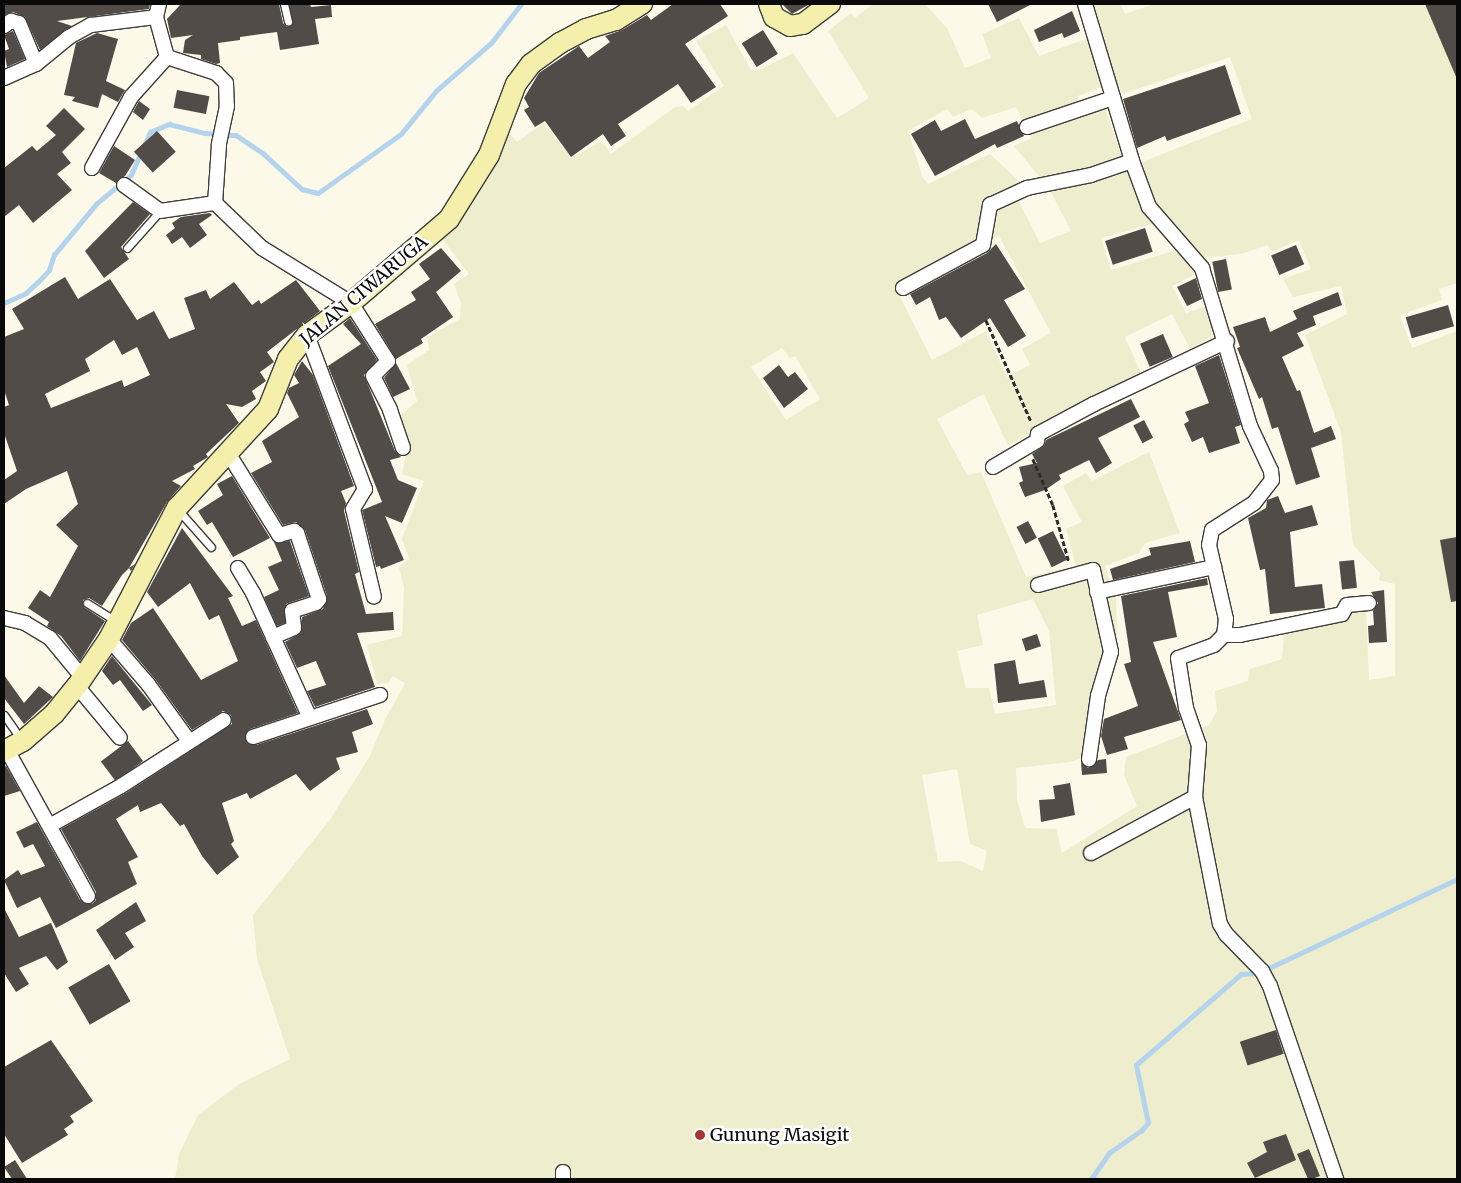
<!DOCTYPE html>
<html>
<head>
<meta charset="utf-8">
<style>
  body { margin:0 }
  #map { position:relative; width:1461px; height:1183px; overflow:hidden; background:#fcf9e9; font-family:Merriweather,serif }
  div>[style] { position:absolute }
  .farmland>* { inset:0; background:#eeedcd }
  .stream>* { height:4.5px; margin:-2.25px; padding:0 2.25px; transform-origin:2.25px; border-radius:2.25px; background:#b4d4ed }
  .building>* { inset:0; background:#514c48; transform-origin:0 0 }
  .path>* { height:2.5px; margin-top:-1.25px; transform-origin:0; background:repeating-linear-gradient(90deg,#2c2c2c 0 5px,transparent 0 7.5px) }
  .roads { filter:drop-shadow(1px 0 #3d3d3d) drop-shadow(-1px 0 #3d3d3d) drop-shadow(0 1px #3d3d3d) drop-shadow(0 -1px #3d3d3d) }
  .lane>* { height:7px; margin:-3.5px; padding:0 3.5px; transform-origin:3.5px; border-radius:3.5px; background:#fff }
  .street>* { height:14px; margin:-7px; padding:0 7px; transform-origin:7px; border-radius:7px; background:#fff }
  .secondary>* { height:20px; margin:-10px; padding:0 10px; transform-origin:10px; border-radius:10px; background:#f4f0ac }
  .dots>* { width:14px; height:14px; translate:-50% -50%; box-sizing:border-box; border:2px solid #fff; border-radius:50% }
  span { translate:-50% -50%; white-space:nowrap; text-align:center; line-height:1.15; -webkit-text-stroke:5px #fff; paint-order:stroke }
  .street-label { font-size:18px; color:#0a0a0a }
  .poi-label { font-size:18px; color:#0a0a0a }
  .left { translate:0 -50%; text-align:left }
  .frame { position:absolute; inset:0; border:5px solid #0a0a0a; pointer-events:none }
</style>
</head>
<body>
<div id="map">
  <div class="farmland">
    <div style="clip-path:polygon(evenodd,873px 4px,925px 4px,947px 28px,965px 68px,991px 58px,982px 34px,1019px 18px,1039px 56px,1089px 38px,1079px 4px,1120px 4px,1125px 14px,1154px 4px,1457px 4px,1457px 283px,1439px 289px,1442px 300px,1400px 315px,1412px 348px,1457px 331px,1457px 1179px,175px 1179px,179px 1154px,198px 1115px,239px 1084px,290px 1059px,257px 959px,253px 915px,329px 821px,370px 756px,386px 717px,404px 686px,405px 683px,393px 676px,388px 683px,377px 684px,367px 645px,402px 636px,404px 588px,399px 567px,409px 559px,402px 539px,424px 481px,402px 474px,409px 440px,400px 416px,417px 401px,407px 365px,429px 350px,427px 337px,460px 319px,461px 303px,454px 284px,469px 274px,440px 236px,505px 129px,517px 142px,544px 123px,571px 158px,602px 141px,611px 154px,675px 107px,683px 106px,688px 111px,724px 86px,696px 41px,726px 25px,751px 70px,762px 69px,793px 53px,837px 118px,869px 98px,828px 31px,851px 13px,855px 18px,873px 4px,1230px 57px,1252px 119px,1126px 168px,1105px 108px,1082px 116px,1078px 96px,1116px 81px,1123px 94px,1230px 57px,873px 4px,1016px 107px,1032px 138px,1014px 146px,1049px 188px,1071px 231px,1040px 243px,1017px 198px,1024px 186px,990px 154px,928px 184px,923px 178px,908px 131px,947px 109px,953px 117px,972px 109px,982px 118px,1016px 107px,873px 4px,1168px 220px,1201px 258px,1241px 254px,1267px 245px,1272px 252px,1299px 240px,1311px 269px,1283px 279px,1293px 297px,1341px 286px,1347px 314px,1305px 335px,1341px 432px,1353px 545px,1380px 573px,1379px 580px,1395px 584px,1395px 676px,1369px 680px,1366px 609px,1349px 608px,1345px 620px,1284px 634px,1282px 659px,1250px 669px,1248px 681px,1215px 691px,1217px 711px,1209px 725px,1126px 757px,1124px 775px,1137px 806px,1062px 853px,1056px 829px,1025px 828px,1017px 800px,1016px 768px,1070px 762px,1095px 753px,1104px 655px,1102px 638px,1117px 634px,1116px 598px,1105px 566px,1139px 553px,1145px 543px,1180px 533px,1149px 452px,1092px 481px,1086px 473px,1063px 486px,1082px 522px,1066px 529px,1076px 566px,1026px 577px,981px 472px,967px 475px,937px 419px,984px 394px,1008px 446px,1096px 397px,1143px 378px,1125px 337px,1172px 314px,1190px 349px,1212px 337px,1210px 305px,1186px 313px,1172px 286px,1195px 274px,1179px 254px,1173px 251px,1111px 270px,1101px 238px,1168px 220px,873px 4px,999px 236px,1051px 333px,1022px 349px,1030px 365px,1007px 377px,986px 331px,932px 360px,894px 285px,999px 236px,873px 4px,782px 348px,790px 358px,795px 356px,820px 399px,786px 420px,751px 367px,782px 348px,873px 4px,1033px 599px,1049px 631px,1056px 705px,995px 714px,989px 688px,966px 688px,957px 651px,983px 645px,977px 615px,1033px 599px,873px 4px,957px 769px,970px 844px,987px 851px,983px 871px,960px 861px,938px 862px,922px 775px,957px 769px)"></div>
  </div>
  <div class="stream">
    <div style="left:4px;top:303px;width:24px;rotate:-24deg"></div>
    <div style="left:26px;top:293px;width:16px;rotate:-43deg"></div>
    <div style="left:38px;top:282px;width:16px;rotate:-47deg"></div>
    <div style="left:49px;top:270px;width:16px;rotate:-72deg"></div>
    <div style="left:54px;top:255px;width:66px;rotate:-50.5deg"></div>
    <div style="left:96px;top:204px;width:45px;rotate:-39.6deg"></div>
    <div style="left:131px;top:175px;width:47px;rotate:-66.2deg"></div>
    <div style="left:150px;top:132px;width:21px;rotate:-23deg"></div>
    <div style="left:169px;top:124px;width:37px;rotate:14deg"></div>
    <div style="left:205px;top:133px;width:31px;rotate:4deg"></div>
    <div style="left:236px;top:135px;width:34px;rotate:34deg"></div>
    <div style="left:264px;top:154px;width:52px;rotate:42.6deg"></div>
    <div style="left:302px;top:189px;width:16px;rotate:14deg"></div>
    <div style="left:318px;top:193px;width:102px;rotate:-35.4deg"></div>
    <div style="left:401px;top:134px;width:55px;rotate:-50.9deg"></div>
    <div style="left:436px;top:91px;width:73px;rotate:-41.1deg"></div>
    <div style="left:491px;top:43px;width:49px;rotate:-52.4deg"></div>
    <div style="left:1267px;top:969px;width:210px;rotate:-25.3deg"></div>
    <div style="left:1091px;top:1179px;width:32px;rotate:-55deg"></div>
    <div style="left:1109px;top:1153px;width:39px;rotate:-35deg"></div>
    <div style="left:1141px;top:1131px;width:11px;rotate:-49deg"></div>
    <div style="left:1148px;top:1123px;width:59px;rotate:-101.7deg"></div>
    <div style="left:1136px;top:1065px;width:139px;rotate:-40.9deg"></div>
    <div style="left:1241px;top:974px;width:18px;rotate:-3deg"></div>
  </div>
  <div class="building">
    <div style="clip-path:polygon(4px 4px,150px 4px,149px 9px,57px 21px,72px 26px,40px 50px,25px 17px,13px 12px,4px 15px)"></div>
    <div style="clip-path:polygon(181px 4px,279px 4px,283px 23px,287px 27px,293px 23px,289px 4px,310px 4px,311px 7px,331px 5px,332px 17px,315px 19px,319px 44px,280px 50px,277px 32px,240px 37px,240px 40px,218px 43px,220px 63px,216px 64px,201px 59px,201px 55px,183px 53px,185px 40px,193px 35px,171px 38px,167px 19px)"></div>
    <div style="clip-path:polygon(673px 4px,720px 4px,728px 16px,685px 44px,716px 87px,691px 103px,678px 84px,618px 124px,626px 136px,611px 146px,603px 134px,571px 157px,545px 121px,535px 127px,524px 110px,529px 107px,524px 98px,539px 73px,579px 46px,588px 58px,610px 42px,605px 36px,622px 30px,647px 15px,651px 20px)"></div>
    <div style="clip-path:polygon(782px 4px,810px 4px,792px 14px)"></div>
    <div style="clip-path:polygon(988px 4px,1032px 4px,997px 22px)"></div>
    <div style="clip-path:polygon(1425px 4px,1457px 4px,1457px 79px)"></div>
    <div style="clip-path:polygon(1072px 11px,1080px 31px,1064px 38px,1062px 33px,1039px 42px,1034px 30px)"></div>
    <div style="left:763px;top:30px;width:28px;height:25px;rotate:58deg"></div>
    <div style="clip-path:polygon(13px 31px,25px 59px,7px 67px,4px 51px,9px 49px,4px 35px)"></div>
    <div style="clip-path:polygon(97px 33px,118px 39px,106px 81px,125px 90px,118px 102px,102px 94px,98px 108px,72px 101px,75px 97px,64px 95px,76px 43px)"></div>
    <div style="clip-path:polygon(1225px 65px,1241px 114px,1167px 141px,1165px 136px,1137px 148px,1123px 99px)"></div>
    <div style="left:177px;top:90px;width:33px;height:18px;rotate:11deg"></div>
    <div style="clip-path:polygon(139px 101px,150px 109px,143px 120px,133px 112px)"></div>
    <div style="clip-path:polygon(64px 108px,85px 129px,62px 152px,71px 163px,57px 174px,72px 190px,33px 223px,19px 205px,4px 217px,4px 168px,32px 146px,37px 151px,56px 135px,46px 126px)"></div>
    <div style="clip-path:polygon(965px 119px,975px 139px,1017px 121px,1024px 136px,997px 148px,995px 144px,935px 176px,911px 134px,935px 120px,941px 131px)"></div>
    <div style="left:157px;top:131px;width:28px;height:31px;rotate:48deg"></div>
    <div style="clip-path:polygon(114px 146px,135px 160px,125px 176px,116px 183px,99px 173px)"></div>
    <div style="clip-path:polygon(133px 202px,150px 214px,121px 247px,129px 259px,104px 278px,85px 251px)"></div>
    <div style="clip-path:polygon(210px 213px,212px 215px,199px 224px,207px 235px,190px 248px,182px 237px,172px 244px,166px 235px,175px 228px,172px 223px,181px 217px)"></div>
    <div style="left:1145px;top:228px;width:25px;height:42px;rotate:72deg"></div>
    <div style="clip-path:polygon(996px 244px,1025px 289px,1004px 300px,1026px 336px,1008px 347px,990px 318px,961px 338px,946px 317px,939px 320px,930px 297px,916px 305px,910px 294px,987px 253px)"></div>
    <div style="left:1296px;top:245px;width:21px;height:27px;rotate:67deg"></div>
    <div style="clip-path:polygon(441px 248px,461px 271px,436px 292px,453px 317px,421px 339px,423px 343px,396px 359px,375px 324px,416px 300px,411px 292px,430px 279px,419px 264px)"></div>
    <div style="left:1226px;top:259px;width:31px;height:14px;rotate:79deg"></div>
    <div style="clip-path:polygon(evenodd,65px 277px,78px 299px,110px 279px,137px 320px,154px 311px,169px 339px,195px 329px,184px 298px,206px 290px,210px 299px,234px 282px,252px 305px,259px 300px,261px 304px,296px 280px,320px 311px,267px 352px,274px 362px,260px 372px,266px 381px,252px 391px,256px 399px,242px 407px,226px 404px,239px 423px,206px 454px,208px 457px,193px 466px,195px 469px,172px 481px,181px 486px,167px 502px,129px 568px,135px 564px,131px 571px,129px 568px,122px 575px,102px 606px,89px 598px,83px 600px,84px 607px,105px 621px,80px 661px,61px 636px,47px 626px,49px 622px,28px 608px,40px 590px,50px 597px,78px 546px,56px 525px,78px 504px,67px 471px,26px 489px,4px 504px,4px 480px,17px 471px,4px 433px,4px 407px,9px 405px,4px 390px,4px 337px,24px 329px,12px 309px,65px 277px,114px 340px,122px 355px,137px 347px,150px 375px,124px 387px,122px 380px,51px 408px,45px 394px,90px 371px,85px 359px,114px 340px)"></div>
    <div style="clip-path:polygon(1196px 278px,1202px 299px,1187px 306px,1177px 287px)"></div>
    <div style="clip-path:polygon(1338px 292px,1342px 305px,1313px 316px,1316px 325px,1297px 333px,1304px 346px,1282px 357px,1297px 391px,1300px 390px,1314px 433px,1331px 426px,1336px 439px,1311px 448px,1320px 477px,1296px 485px,1278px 427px,1272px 429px,1262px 397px,1259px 399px,1237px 348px,1240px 347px,1233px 327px,1265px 317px,1270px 332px,1297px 319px,1293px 311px)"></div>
    <div style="left:1448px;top:305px;width:22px;height:44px;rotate:74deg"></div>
    <div style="clip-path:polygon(350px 318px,377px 360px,364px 375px,395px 451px,401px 457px,390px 460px,398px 480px,417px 488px,402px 523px,385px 516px,404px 560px,381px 569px,380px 566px,376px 567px,362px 510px,382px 502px,328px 366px,361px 344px,343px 324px)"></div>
    <div style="left:1163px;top:334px;width:25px;height:25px;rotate:67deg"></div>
    <div style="clip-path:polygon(1219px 355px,1241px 425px,1235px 427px,1240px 443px,1209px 453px,1203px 437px,1192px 442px,1184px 424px,1189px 421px,1185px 412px,1209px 403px,1195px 366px)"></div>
    <div style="clip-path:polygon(302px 361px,313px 375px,354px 486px,341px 491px,346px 503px,344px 511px,359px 572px,355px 574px,366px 614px,393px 612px,394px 630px,357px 633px,375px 687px,315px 707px,307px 691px,326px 685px,316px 661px,297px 668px,285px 642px,301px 633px,302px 617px,323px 609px,327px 596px,305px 530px,296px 522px,283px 525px,251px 473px,272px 462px,262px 441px,299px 417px,287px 393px,289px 388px,299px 383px,294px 375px)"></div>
    <div style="clip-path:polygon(396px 363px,410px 389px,393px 397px,384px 378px)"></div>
    <div style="clip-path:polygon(779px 365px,788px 377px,795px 372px,808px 389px,784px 408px,763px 378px)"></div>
    <div style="clip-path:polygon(1131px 399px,1140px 417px,1098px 438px,1112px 463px,1096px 473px,1089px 460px,1059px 475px,1061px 479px,1045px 490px,1025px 497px,1019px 483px,1023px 481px,1019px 467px,1037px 463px,1032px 454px,1044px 446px,1046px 440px)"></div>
    <div style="left:1144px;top:420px;width:20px;height:12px;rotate:63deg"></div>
    <div style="clip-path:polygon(232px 476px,270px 538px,233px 557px,212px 522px,207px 525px,198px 511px,223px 495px,217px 484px)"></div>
    <div style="clip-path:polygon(1278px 496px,1285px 513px,1312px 505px,1318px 525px,1290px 532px,1295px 587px,1322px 584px,1325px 608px,1270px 614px,1265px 569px,1260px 570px,1248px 518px,1266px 508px,1267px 500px)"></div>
    <div style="left:1028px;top:521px;width:19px;height:13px;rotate:62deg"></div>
    <div style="clip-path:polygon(182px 528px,233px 596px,228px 598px,242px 626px,256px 620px,298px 713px,250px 729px,245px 735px,247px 743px,256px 745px,367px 709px,373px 724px,352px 732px,358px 752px,336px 758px,340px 769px,310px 791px,296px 774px,250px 799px,247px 793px,222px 803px,234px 841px,231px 844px,239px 857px,217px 875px,202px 856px,184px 824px,180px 826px,161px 803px,140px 812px,138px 805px,116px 819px,138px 857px,128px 862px,137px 884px,56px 928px,40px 897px,17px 908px,4px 880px,18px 870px,21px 875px,45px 866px,33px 844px,24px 848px,16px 832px,37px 822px,80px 900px,92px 904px,96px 900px,96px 892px,61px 829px,126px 793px,232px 724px,231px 715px,223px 711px,192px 730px,155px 679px,122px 640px,131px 623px,153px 608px,201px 680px,238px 661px,219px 615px,209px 620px,190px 583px,158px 607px,147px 592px)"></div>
    <div style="left:1053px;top:531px;width:32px;height:17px;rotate:64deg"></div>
    <div style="clip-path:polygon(1457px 537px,1457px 601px,1451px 602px,1440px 540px)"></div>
    <div style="clip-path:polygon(290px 541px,309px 596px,286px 604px,285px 623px,277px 626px,264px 597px,279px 590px,268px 567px,282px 561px,274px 542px)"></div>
    <div style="clip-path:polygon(1190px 541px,1195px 562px,1113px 580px,1110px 569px,1151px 555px,1149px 548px)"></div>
    <div style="left:1354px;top:560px;width:28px;height:15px;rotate:84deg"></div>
    <div style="clip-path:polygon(1207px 578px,1208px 585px,1168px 592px,1177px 637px,1153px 642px,1181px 720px,1124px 737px,1128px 749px,1107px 755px,1101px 736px,1104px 719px,1138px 706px,1124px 664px,1131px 662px,1121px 596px)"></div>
    <div style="clip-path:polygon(1384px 590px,1387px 642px,1369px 643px,1368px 626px,1374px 625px,1373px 611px,1378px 603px,1371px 592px)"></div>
    <div style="left:1037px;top:634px;width:13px;height:16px;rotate:72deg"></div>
    <div style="clip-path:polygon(112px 656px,152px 705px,143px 711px,120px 680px,113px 685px,102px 671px)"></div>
    <div style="clip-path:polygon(1015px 660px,1019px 684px,1044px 680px,1047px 697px,998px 703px,994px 664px)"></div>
    <div style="clip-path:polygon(4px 675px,24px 703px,39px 686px,53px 697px,24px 724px,4px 698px)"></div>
    <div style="left:128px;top:741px;width:25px;height:34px;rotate:53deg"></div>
    <div style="clip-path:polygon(1106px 759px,1107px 773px,1082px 775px,1081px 762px,1088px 768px,1098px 760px)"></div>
    <div style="clip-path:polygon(6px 766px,20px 791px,4px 796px,4px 767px)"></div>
    <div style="clip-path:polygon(1070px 783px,1075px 815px,1041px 822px,1039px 800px,1055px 799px,1053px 786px)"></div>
    <div style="clip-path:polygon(136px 902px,146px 921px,125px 933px,134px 947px,115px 960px,96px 930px)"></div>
    <div style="clip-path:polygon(4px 908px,19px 937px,51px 923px,68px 962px,57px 970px,46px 956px,19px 968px,29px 984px,16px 992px,4px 973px)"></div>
    <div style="left:109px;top:964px;width:43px;height:47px;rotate:60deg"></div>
    <div style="left:1276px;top:1030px;width:25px;height:38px;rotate:72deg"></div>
    <div style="clip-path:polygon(51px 1040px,93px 1101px,70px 1116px,74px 1122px,64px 1129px,68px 1135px,22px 1163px,4px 1134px,4px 1067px)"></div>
    <div style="clip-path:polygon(1286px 1134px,1296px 1160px,1255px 1178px,1247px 1163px,1267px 1152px,1263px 1142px)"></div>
    <div style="clip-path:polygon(1309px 1149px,1320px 1176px,1312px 1179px,1308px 1179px,1297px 1154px)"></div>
    <div style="clip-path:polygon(15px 1160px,27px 1179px,12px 1179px,4px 1167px)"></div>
  </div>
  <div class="path">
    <div style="left:986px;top:320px;width:111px;rotate:66deg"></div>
    <div style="left:1033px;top:459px;width:50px;rotate:66.5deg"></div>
    <div style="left:1053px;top:505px;width:59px;rotate:74.3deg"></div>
  </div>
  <div class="roads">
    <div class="lane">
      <div style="left:284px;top:4px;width:18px;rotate:77deg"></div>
      <div style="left:127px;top:248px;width:50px;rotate:-48.3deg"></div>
      <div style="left:179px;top:511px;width:48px;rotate:48.4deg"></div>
      <div style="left:87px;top:603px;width:34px;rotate:32deg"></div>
      <div style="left:4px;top:715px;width:29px;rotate:55deg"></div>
    </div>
    <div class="street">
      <div style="left:1085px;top:4px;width:164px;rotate:73.3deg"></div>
      <div style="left:1132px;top:161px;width:49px;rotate:69.7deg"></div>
      <div style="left:1149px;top:207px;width:81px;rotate:49deg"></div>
      <div style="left:1202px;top:268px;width:165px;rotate:73.1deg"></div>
      <div style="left:1250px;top:426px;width:50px;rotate:65deg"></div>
      <div style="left:1271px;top:471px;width:9px;rotate:84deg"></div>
      <div style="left:1272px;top:480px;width:29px;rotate:128deg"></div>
      <div style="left:1254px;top:503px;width:50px;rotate:147.3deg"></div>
      <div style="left:1212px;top:530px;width:15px;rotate:101deg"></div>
      <div style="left:1209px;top:545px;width:76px;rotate:77.1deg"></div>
      <div style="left:1226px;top:619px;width:16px;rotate:97deg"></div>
      <div style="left:1224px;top:635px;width:14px;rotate:135deg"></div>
      <div style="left:1214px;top:645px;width:38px;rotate:160deg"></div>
      <div style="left:1178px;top:658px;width:51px;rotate:80.9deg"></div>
      <div style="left:1186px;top:708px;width:39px;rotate:71deg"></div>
      <div style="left:1199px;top:745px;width:52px;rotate:94.4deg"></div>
      <div style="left:1195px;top:797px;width:129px;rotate:78.9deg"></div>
      <div style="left:1220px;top:924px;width:12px;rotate:59deg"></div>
      <div style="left:1226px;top:934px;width:52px;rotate:45.8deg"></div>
      <div style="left:1262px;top:971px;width:17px;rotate:62deg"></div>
      <div style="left:1270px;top:986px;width:204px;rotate:71.1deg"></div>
      <div style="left:156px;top:17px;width:41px;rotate:74.6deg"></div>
      <div style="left:167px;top:57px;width:52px;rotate:18.1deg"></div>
      <div style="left:216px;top:73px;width:14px;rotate:45deg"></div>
      <div style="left:226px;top:83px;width:23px;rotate:88deg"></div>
      <div style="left:227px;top:106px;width:40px;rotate:102deg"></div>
      <div style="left:219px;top:145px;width:58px;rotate:93.9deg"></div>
      <div style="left:215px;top:203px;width:65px;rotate:43.8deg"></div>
      <div style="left:262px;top:248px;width:105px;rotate:31.7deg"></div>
      <div style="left:351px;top:303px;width:69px;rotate:57.5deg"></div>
      <div style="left:388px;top:361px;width:21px;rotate:135deg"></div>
      <div style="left:373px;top:376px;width:38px;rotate:63deg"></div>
      <div style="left:390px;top:410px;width:40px;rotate:71.1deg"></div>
      <div style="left:4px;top:26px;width:9px;rotate:-36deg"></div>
      <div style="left:11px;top:21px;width:8px;rotate:14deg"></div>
      <div style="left:19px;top:23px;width:44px;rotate:67.5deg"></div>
      <div style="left:4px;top:78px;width:35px;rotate:-24deg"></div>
      <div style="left:36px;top:64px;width:43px;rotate:-39.3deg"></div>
      <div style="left:69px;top:37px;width:25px;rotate:-29deg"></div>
      <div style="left:91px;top:25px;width:65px;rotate:-7deg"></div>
      <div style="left:156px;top:17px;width:13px;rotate:-77deg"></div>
      <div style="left:1027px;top:127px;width:91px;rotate:-18.6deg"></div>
      <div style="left:92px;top:168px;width:81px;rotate:-61.2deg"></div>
      <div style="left:131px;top:97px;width:54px;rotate:-48deg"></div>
      <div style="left:124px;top:185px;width:44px;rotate:35.8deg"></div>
      <div style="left:160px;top:211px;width:56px;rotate:-8.3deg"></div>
      <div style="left:903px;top:288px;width:91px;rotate:-28.3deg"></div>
      <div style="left:983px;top:245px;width:41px;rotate:-80.1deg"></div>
      <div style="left:990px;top:205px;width:41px;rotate:-24.7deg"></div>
      <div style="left:1027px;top:188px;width:65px;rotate:-11.5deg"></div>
      <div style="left:1091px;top:175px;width:43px;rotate:-18.9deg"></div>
      <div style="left:307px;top:335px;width:165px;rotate:69.4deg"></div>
      <div style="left:365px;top:489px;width:23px;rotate:121deg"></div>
      <div style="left:353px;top:509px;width:90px;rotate:76.6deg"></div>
      <div style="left:228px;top:453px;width:97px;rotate:58.1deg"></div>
      <div style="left:279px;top:535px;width:16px;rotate:-15deg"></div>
      <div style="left:294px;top:531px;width:4px;rotate:34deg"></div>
      <div style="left:297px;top:533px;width:70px;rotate:71.6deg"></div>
      <div style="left:319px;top:599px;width:5px;rotate:127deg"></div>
      <div style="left:316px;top:603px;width:25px;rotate:162deg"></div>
      <div style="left:292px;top:611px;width:17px;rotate:83deg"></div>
      <div style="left:294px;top:628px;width:23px;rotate:157deg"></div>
      <div style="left:993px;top:467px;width:51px;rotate:-30.6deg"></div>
      <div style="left:1037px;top:441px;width:7px;rotate:-82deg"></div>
      <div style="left:1038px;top:434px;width:64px;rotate:-28.2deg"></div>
      <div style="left:1094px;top:404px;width:147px;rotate:-25.3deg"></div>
      <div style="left:238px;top:568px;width:29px;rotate:59deg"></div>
      <div style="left:253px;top:593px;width:135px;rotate:65.5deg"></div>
      <div style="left:1038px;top:585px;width:57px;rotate:-15.3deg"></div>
      <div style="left:1093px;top:570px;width:84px;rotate:77.6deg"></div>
      <div style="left:1111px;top:652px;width:46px;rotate:106.5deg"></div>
      <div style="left:1098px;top:696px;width:64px;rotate:98.1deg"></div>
      <div style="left:1097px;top:592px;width:120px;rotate:-12.1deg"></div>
      <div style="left:4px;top:618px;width:22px;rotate:13deg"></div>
      <div style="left:25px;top:623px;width:29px;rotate:31deg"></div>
      <div style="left:50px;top:638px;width:50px;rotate:50.6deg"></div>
      <div style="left:1224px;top:635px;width:16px"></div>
      <div style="left:1240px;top:635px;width:104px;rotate:-11.6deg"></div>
      <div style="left:1342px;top:614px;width:10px;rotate:-61deg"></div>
      <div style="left:1347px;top:605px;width:22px;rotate:-5deg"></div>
      <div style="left:109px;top:639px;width:60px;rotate:49.1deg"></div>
      <div style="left:148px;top:684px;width:70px;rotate:54.3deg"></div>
      <div style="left:77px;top:686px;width:67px;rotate:50.4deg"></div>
      <div style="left:253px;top:737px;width:134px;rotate:-18.3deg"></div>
      <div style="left:7px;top:750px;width:167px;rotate:61deg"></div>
      <div style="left:51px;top:825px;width:80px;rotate:-29.1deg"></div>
      <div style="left:121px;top:786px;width:122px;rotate:-32.7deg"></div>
      <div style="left:1091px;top:853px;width:118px;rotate:-28.3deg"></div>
      <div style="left:563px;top:1172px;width:7px;rotate:90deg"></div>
    </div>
    <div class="secondary">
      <div style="left:769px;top:4px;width:14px;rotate:69deg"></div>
      <div style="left:774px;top:17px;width:18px;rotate:29deg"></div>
      <div style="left:790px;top:26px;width:13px;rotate:-9deg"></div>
      <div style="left:803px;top:24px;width:34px;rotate:-37deg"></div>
      <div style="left:4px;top:751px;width:21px;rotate:-28deg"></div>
      <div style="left:23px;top:741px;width:41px;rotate:-41.1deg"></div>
      <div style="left:54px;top:714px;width:36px;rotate:-51deg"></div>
      <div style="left:77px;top:686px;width:57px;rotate:-55.8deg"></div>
      <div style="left:109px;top:639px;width:148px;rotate:-62.6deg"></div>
      <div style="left:177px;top:508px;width:134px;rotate:-47.4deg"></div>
      <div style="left:268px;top:409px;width:54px;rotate:-68.2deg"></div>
      <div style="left:288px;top:359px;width:31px;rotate:-52deg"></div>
      <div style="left:307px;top:335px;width:54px;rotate:-36deg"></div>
      <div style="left:351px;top:303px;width:129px;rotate:-40.6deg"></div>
      <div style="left:449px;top:219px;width:75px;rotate:-58deg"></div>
      <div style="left:489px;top:155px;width:76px;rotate:-69.2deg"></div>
      <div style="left:516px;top:84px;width:25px;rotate:-53deg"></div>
      <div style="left:531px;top:64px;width:36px;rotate:-36deg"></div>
      <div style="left:560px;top:43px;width:30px;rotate:-28deg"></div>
      <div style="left:586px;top:29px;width:31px;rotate:-17deg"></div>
      <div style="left:616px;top:20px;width:31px;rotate:-32deg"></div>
    </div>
  </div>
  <div class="dots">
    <div style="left:700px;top:1135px;background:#a63635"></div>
  </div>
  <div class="street-label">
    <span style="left:364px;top:291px;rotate:-40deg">JALAN CIWARUGA</span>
  </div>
  <div class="poi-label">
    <span class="left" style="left:710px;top:1135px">Gunung Masigit</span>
  </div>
  <div class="frame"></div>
</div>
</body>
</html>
